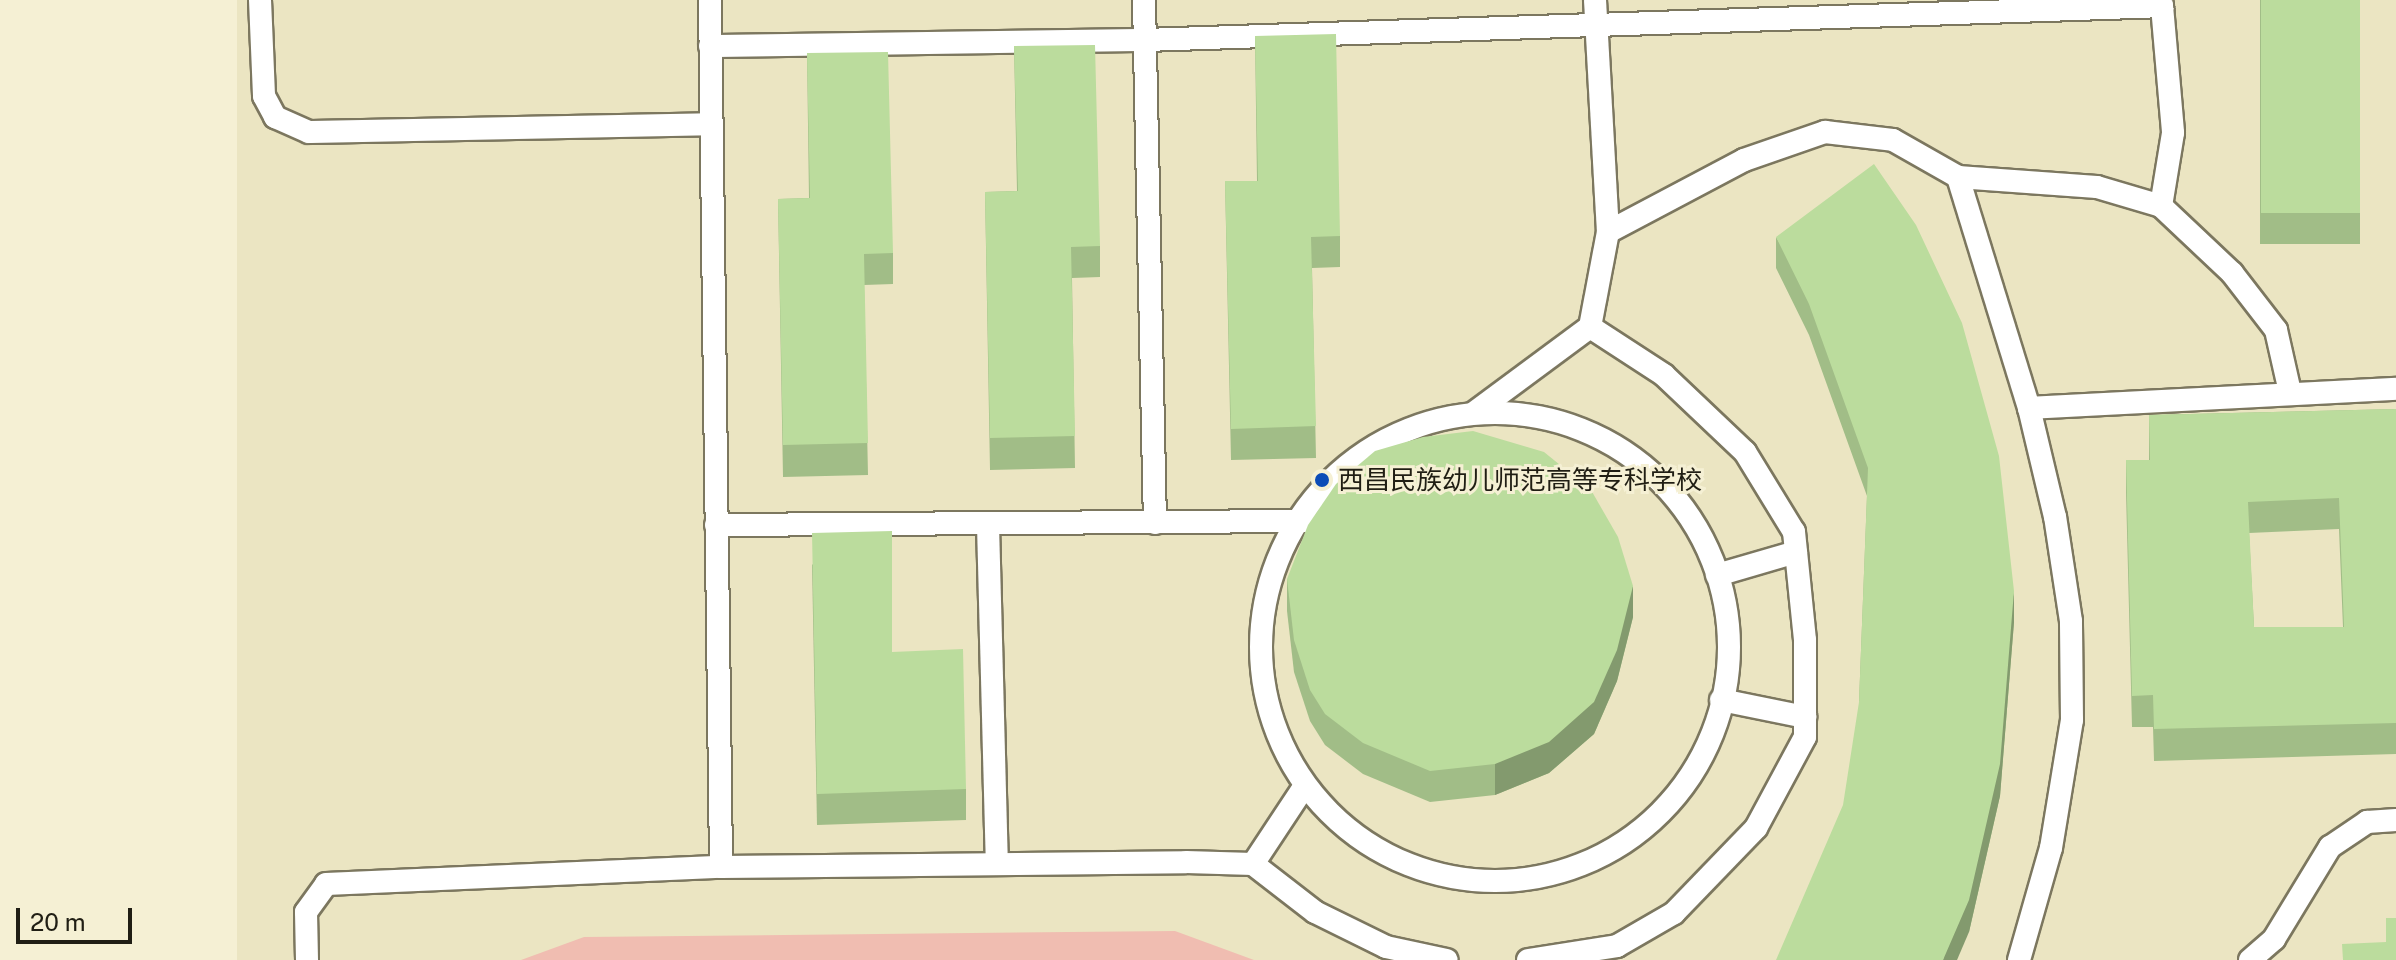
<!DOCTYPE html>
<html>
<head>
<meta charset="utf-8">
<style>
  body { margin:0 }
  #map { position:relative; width:2396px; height:960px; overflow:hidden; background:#f5f0d4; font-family:"Public Sans","Noto Sans SC",sans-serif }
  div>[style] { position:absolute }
  .built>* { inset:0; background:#ebe5c2; transform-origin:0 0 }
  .green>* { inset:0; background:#f0bdb1 }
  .roads { filter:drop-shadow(2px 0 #7c775f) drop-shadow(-2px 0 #7c775f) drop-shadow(0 2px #7c775f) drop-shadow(0 -2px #7c775f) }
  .lane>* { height:22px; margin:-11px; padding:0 11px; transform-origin:11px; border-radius:11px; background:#fff }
  .lane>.ring { margin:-11px; padding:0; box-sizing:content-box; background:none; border:22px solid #fff; border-radius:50% }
  .wall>* { inset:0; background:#a1bd87; transform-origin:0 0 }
  .shaded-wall>* { inset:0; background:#839a6e }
  .building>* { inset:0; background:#bbdc9d; transform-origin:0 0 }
  .dots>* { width:22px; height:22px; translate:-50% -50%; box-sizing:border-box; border:4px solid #f5f0d4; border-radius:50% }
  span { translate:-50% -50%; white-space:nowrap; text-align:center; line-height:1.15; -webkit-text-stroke:6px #f5f0d4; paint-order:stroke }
  .poi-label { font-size:26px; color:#201e14 }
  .left { translate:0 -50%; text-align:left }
  .scale { position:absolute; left:16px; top:908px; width:116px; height:36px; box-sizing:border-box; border:4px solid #201e14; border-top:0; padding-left:10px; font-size:24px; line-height:28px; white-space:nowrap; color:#201e14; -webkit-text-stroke:6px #f5f0d4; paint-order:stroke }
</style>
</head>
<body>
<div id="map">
  <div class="built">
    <div style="left:237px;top:0;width:2159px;height:960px"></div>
  </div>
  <div class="green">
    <div style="clip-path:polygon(1175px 931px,1254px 960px,521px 960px,584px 937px)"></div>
  </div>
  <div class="roads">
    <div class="lane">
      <div style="left:260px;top:0;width:96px;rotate:87.6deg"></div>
      <div style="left:264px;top:96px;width:24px;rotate:62deg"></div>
      <div style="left:275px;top:117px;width:37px;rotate:24deg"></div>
      <div style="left:309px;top:132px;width:402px;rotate:-1.1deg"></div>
      <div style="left:710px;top:0;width:867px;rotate:89.27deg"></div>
      <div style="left:1144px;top:0;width:523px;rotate:88.8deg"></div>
      <div style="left:1595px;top:0;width:232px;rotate:86.8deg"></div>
      <div style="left:710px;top:46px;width:435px;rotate:-0.8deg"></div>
      <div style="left:1145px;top:40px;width:1018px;rotate:-1.91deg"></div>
      <div style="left:2162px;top:6px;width:127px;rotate:85deg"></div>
      <div style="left:2173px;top:133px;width:74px;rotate:99.3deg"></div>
      <div style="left:2029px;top:408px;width:367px;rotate:-3deg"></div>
      <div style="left:1475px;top:412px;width:143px;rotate:-36.5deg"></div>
      <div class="ring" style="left:1261px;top:413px;width:446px;height:446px"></div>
      <div style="left:716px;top:525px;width:591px;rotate:-0.39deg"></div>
      <div style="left:988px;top:525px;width:337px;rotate:88.5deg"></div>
      <div style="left:1717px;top:575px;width:82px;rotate:-16.2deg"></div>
      <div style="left:1721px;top:700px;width:86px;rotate:11.4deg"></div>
      <div style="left:1253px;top:864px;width:92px;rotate:-56.5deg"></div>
      <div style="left:307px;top:960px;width:48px;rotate:-91.2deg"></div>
      <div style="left:306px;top:912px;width:34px;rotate:-54deg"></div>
      <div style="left:326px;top:884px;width:395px;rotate:-2.5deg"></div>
      <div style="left:721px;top:867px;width:465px;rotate:-0.6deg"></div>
      <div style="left:1186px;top:862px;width:67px;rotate:1.7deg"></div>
      <div style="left:1253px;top:864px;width:78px;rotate:37.7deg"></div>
      <div style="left:1315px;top:912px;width:79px;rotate:26.2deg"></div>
      <div style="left:1386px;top:947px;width:62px;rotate:12deg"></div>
      <div style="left:1528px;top:960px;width:90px;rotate:-8.9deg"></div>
      <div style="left:1617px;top:946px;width:66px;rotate:-30.1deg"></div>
      <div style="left:1674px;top:913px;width:118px;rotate:-46deg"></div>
      <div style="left:1756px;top:828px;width:103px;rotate:-61.7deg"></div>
      <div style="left:1805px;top:737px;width:97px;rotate:-90deg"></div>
      <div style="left:1805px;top:640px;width:109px;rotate:-95.8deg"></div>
      <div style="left:1794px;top:532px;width:94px;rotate:-121.5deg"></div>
      <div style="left:1745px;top:452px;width:112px;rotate:-136.5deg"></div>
      <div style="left:1664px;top:375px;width:88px;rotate:-147deg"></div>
      <div style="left:1590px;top:327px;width:97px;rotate:-79.3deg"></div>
      <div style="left:1608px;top:232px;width:154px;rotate:-27.9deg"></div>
      <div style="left:1744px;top:160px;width:86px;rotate:-19.1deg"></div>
      <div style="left:1825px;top:132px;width:68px;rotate:6.7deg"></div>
      <div style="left:1893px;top:140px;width:75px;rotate:29.6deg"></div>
      <div style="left:2019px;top:960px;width:116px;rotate:-74.1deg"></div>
      <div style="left:2051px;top:848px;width:130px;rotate:-80.7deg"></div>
      <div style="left:2072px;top:720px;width:99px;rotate:-90.6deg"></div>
      <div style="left:2071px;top:621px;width:105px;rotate:-98.7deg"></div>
      <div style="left:2055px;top:517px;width:112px;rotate:-103.4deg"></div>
      <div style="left:2029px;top:408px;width:242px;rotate:-107.1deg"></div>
      <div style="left:1958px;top:177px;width:139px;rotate:4.1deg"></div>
      <div style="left:2097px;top:187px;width:67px;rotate:16.5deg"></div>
      <div style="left:2161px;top:206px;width:98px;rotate:43.3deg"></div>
      <div style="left:2232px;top:273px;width:72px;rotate:52.3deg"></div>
      <div style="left:2276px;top:330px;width:64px;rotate:77.3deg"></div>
      <div style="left:2250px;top:960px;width:32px;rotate:-41deg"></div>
      <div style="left:2274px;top:939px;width:108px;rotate:-58.7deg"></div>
      <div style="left:2330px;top:847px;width:45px;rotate:-34deg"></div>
      <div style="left:2367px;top:822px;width:29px;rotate:-4deg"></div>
    </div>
  </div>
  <div class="wall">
    <div style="left:2260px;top:0;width:100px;height:244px"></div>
    <div style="clip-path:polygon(1255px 36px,1340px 236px,1340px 267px,1312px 268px,1316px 458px,1231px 460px,1225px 181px,1257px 181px)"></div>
    <div style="clip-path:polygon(1014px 46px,1100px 246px,1100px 277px,1072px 278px,1075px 468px,990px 470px,985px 192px,1017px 191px)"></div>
    <div style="clip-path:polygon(807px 53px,893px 253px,893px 284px,864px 285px,868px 475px,783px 477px,778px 199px,809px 198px)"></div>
    <div style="clip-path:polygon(1776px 237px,2014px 622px,2000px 796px,1969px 932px,1859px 702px,1867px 496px,1809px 335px,1776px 268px)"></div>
    <div style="clip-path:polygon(evenodd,2396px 409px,2396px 754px,2154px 761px,2153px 727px,2132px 727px,2126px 492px,2126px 460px,2149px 460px,2149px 415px,2396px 409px,2339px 529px,2343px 627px,2254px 627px,2249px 533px,2339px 529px)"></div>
    <div style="clip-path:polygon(812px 564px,892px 652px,966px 789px,966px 820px,817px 825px)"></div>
    <div style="clip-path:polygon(1287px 579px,1633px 617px,1617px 681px,1594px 734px,1549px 773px,1495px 795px,1430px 802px,1363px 774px,1325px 745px,1310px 721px,1294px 672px,1287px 611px)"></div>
  </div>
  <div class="shaded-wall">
    <div style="clip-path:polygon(1633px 586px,1633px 617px,1617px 681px,1594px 734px,1549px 773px,1495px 795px,1495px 764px)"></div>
    <div style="clip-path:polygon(2014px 591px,2014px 622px,2000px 796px,1969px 932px,1957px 960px,1943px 960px)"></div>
  </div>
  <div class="building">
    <div style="left:2261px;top:0;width:99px;height:213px"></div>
    <div style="clip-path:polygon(1336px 34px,1340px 236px,1311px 237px,1316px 426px,1231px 429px,1225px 181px,1258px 181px,1255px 36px)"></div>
    <div style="clip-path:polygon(1095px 45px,1100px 246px,1071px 247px,1075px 436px,990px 438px,985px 192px,1018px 191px,1014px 46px)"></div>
    <div style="clip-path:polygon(888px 52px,893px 253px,864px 254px,868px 443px,783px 445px,778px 199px,810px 198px,807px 53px)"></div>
    <div style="clip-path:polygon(1874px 164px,1916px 225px,1962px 323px,1999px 456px,2014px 591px,2000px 764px,1969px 900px,1943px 960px,1776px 960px,1843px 805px,1859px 702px,1868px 468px,1809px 304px,1776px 237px)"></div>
    <div style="clip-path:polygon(evenodd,2396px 409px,2396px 723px,2154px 729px,2153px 695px,2132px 696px,2126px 460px,2150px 460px,2149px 415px,2396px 409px,2339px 498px,2344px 627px,2254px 627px,2248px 502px,2339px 498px)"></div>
    <div style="clip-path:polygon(1473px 431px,1544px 452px,1591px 490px,1618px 537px,1633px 586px,1617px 650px,1594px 702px,1549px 742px,1495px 764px,1430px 771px,1363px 743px,1325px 714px,1310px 690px,1294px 640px,1287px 579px,1308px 525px,1336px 484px,1375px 451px,1423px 437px)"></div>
    <div style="clip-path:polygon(892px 531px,892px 652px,963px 649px,966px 789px,817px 794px,812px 533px)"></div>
    <div style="clip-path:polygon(2386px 918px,2396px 918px,2396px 960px,2343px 960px,2342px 944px,2386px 942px)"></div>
  </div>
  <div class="dots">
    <div style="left:1322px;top:480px;background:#0b4cb7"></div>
  </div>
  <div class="poi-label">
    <span class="left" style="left:1338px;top:480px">西昌民族幼儿师范高等专科学校</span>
  </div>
  <div class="scale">20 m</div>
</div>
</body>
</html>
